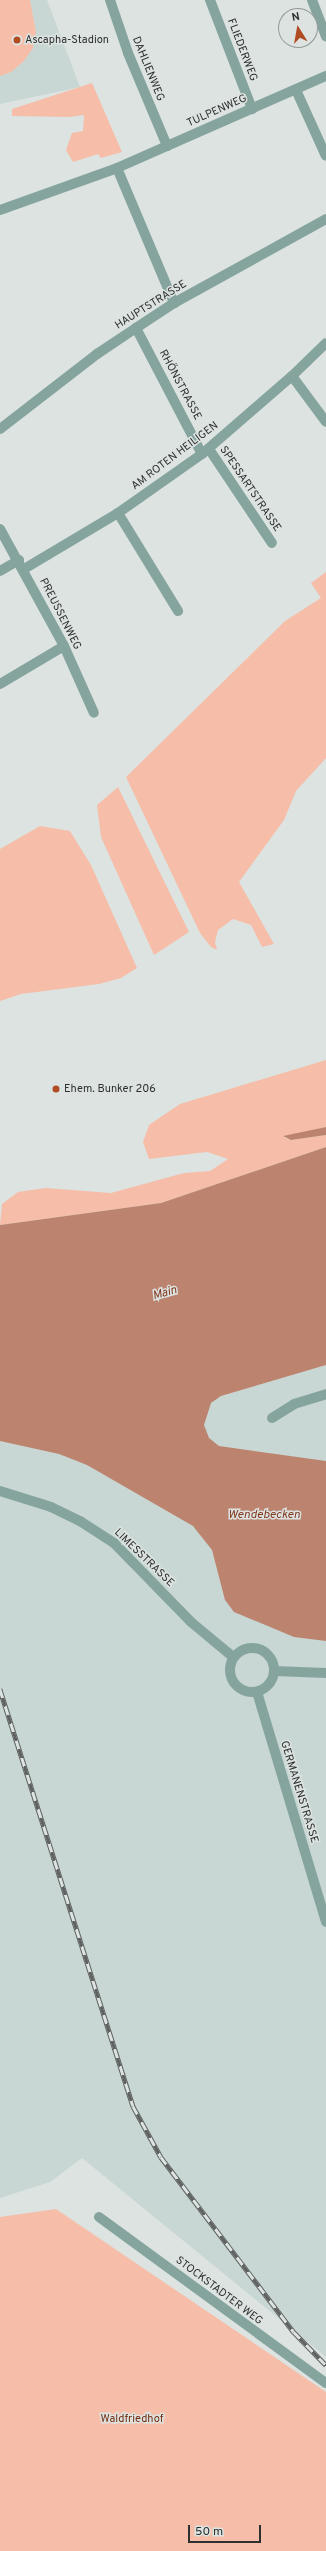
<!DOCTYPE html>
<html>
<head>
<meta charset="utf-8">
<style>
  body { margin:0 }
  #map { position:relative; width:326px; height:2551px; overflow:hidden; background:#dce3e1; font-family:Overpass,sans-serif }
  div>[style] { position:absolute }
  .built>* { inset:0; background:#c8d7d4 }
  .green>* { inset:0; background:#f6bea9 }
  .water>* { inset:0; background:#bc846f }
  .minor>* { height:10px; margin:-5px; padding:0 5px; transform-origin:5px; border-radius:5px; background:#86a49e }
  .minor>.ring { margin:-5px; padding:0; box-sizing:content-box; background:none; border:10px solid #86a49e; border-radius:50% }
  .rail>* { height:4.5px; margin-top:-2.25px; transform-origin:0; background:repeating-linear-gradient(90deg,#dce3e1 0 9px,#5f6261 0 18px); box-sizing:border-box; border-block:1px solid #5f6261 }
  .dots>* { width:11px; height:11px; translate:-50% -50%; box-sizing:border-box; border:2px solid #dce3e1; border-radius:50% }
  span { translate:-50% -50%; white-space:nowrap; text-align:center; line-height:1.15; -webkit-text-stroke:3px #dce3e1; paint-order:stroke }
  .poi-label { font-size:11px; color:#2e3030 }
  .left { translate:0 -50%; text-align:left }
  .street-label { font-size:11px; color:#2e3030 }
  .park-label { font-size:11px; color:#732d10 }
  .water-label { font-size:12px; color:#823a1f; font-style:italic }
  .north { position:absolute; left:278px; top:8px; width:40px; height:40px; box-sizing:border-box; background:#dce3e1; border:1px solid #969b9a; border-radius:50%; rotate:349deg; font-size:11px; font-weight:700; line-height:16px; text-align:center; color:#2e3030 }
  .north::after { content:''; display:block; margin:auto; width:14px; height:18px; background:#b14b22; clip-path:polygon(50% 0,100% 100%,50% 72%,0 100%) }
  .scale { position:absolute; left:188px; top:2525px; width:73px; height:18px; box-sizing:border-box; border:2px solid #2e3030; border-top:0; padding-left:5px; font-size:12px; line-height:14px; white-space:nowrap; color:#2e3030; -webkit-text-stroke:3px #dce3e1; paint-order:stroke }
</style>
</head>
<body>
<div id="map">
  <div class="built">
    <div style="clip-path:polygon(0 0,47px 0,80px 87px,0 104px)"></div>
    <div style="clip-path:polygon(326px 1365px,326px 2357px,82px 2158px,50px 2182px,0 2198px,0 1441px,8px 1442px,211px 1403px,221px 1396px)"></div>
  </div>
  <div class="green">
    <div style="clip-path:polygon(0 0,30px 0,36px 32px,33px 48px,24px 61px,11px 72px,0 76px)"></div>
    <div style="clip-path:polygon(92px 83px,122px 152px,101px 158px,98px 154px,73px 162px,66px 150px,72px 133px,83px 131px,84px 115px,70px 117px,12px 116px,12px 109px)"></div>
    <div style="clip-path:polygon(326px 572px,326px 758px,296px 791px,284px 820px,239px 882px,274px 944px,262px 947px,251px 925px,233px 919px,218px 930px,215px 942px,217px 950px,211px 947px,200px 933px,126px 777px,285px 621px,321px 598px,311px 583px)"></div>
    <div style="clip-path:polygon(118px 787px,189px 932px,154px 955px,101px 837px,97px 805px)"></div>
    <div style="clip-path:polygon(40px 826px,70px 831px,91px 865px,137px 968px,121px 978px,99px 984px,21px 994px,0 1001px,0 849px)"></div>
    <div style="clip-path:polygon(326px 1060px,326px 1127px,284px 1137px,291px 1140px,326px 1135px,326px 1147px,161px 1203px,0 1225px,2px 1204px,18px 1192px,46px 1188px,111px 1193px,184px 1173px,210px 1171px,228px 1159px,207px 1152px,149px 1159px,143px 1142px,149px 1125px,180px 1104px)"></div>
    <div style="clip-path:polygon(56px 2209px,326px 2392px,326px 2551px,0 2551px,0 2217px)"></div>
  </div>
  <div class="water">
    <div style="clip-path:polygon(326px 1127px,326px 1135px,291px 1140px,283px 1136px)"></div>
    <div style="clip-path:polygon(326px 1147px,326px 1365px,221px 1396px,211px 1403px,204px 1425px,209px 1438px,219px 1446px,326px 1461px,326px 1641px,294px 1637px,234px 1612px,225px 1600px,212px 1550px,193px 1526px,87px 1465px,59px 1454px,0 1441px,0 1225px,161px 1203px)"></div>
  </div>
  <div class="minor">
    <div style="left:110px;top:0;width:56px;rotate:71.2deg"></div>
    <div style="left:128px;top:53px;width:101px;rotate:67.2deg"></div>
    <div style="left:210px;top:0;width:117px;rotate:68.9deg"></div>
    <div style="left:312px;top:0;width:39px;rotate:69deg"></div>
    <div style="left:296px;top:90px;width:72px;rotate:65.6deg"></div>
    <div style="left:117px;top:168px;width:147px;rotate:67.1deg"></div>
    <div style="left:0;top:210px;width:124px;rotate:-19.7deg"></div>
    <div style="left:117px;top:168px;width:228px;rotate:-23.8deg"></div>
    <div style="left:136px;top:328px;width:142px;rotate:62.4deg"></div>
    <div style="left:292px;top:376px;width:57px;rotate:53.5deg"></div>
    <div style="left:0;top:429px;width:123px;rotate:-37.7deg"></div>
    <div style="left:97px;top:354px;width:47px;rotate:-33.7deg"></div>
    <div style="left:136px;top:328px;width:45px;rotate:-33.3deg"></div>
    <div style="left:174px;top:303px;width:174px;rotate:-28.9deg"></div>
    <div style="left:209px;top:449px;width:113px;rotate:56.2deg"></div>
    <div style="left:118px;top:513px;width:115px;rotate:58.5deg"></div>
    <div style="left:0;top:529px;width:133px;rotate:61.3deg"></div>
    <div style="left:64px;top:646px;width:73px;rotate:65.9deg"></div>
    <div style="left:24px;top:569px;width:109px;rotate:-30.8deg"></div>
    <div style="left:118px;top:513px;width:103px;rotate:-35.1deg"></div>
    <div style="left:202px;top:454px;width:119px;rotate:-40.9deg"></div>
    <div style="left:292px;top:376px;width:47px;rotate:-44.1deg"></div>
    <div style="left:0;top:571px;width:22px;rotate:-30deg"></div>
    <div style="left:0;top:684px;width:74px;rotate:-30.7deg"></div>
    <div style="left:272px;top:1418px;width:26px;rotate:-32deg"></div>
    <div style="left:294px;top:1404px;width:34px;rotate:-17deg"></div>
    <div style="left:0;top:1491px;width:53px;rotate:17.4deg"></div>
    <div style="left:51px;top:1507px;width:32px;rotate:26deg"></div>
    <div style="left:80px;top:1521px;width:40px;rotate:32.9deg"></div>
    <div style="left:114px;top:1543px;width:110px;rotate:45.7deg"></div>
    <div style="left:191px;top:1622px;width:55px;rotate:39.8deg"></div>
    <div class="ring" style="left:230px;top:1648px;width:34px;height:34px"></div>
    <div style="left:274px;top:1671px;width:52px;rotate:2.2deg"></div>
    <div style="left:257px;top:1692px;width:240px;rotate:73.3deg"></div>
    <div style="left:99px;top:2217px;width:281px;rotate:36.2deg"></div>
  </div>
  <div class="rail">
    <div style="left:0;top:1689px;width:438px;rotate:72.3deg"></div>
    <div style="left:133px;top:2106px;width:58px;rotate:61.2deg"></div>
    <div style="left:161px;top:2157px;width:220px;rotate:52.8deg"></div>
    <div style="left:294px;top:2332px;width:46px;rotate:45.9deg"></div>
  </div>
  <div class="dots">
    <div style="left:17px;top:40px;background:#b14b22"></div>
    <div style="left:56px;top:1089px;background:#b14b22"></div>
  </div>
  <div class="poi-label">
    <span class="left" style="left:25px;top:40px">Ascapha-Stadion</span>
    <span class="left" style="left:64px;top:1089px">Ehem. Bunker 206</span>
  </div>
  <div class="street-label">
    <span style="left:242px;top:50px;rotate:69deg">FLIEDERWEG</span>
    <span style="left:148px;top:69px;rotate:68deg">DAHLIENWEG</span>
    <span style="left:217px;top:111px;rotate:-24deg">TULPENWEG</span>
    <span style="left:151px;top:305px;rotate:-32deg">HAUPTSTRASSE</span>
    <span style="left:180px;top:385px;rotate:62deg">RHÖNSTRASSE</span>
    <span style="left:175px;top:456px;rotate:-37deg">AM ROTEN HEILIGEN</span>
    <span style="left:250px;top:489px;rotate:56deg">SPESSARTSTRASSE</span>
    <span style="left:60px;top:614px;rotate:63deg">PREUSSENWEG</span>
    <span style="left:144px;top:1558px;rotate:44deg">LIMESSTRASSE</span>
    <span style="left:299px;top:1792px;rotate:73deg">GERMANENSTRASSE</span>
    <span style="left:219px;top:2291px;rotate:37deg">STOCKSTADTER WEG</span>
  </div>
  <div class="park-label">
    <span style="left:132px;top:2419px">Waldfriedhof</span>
  </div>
  <div class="water-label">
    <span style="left:165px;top:1294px;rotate:-15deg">Main</span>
    <span style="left:264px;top:1516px">Wendebecken</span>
  </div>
  <div class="north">N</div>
  <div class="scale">50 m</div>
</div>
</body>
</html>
